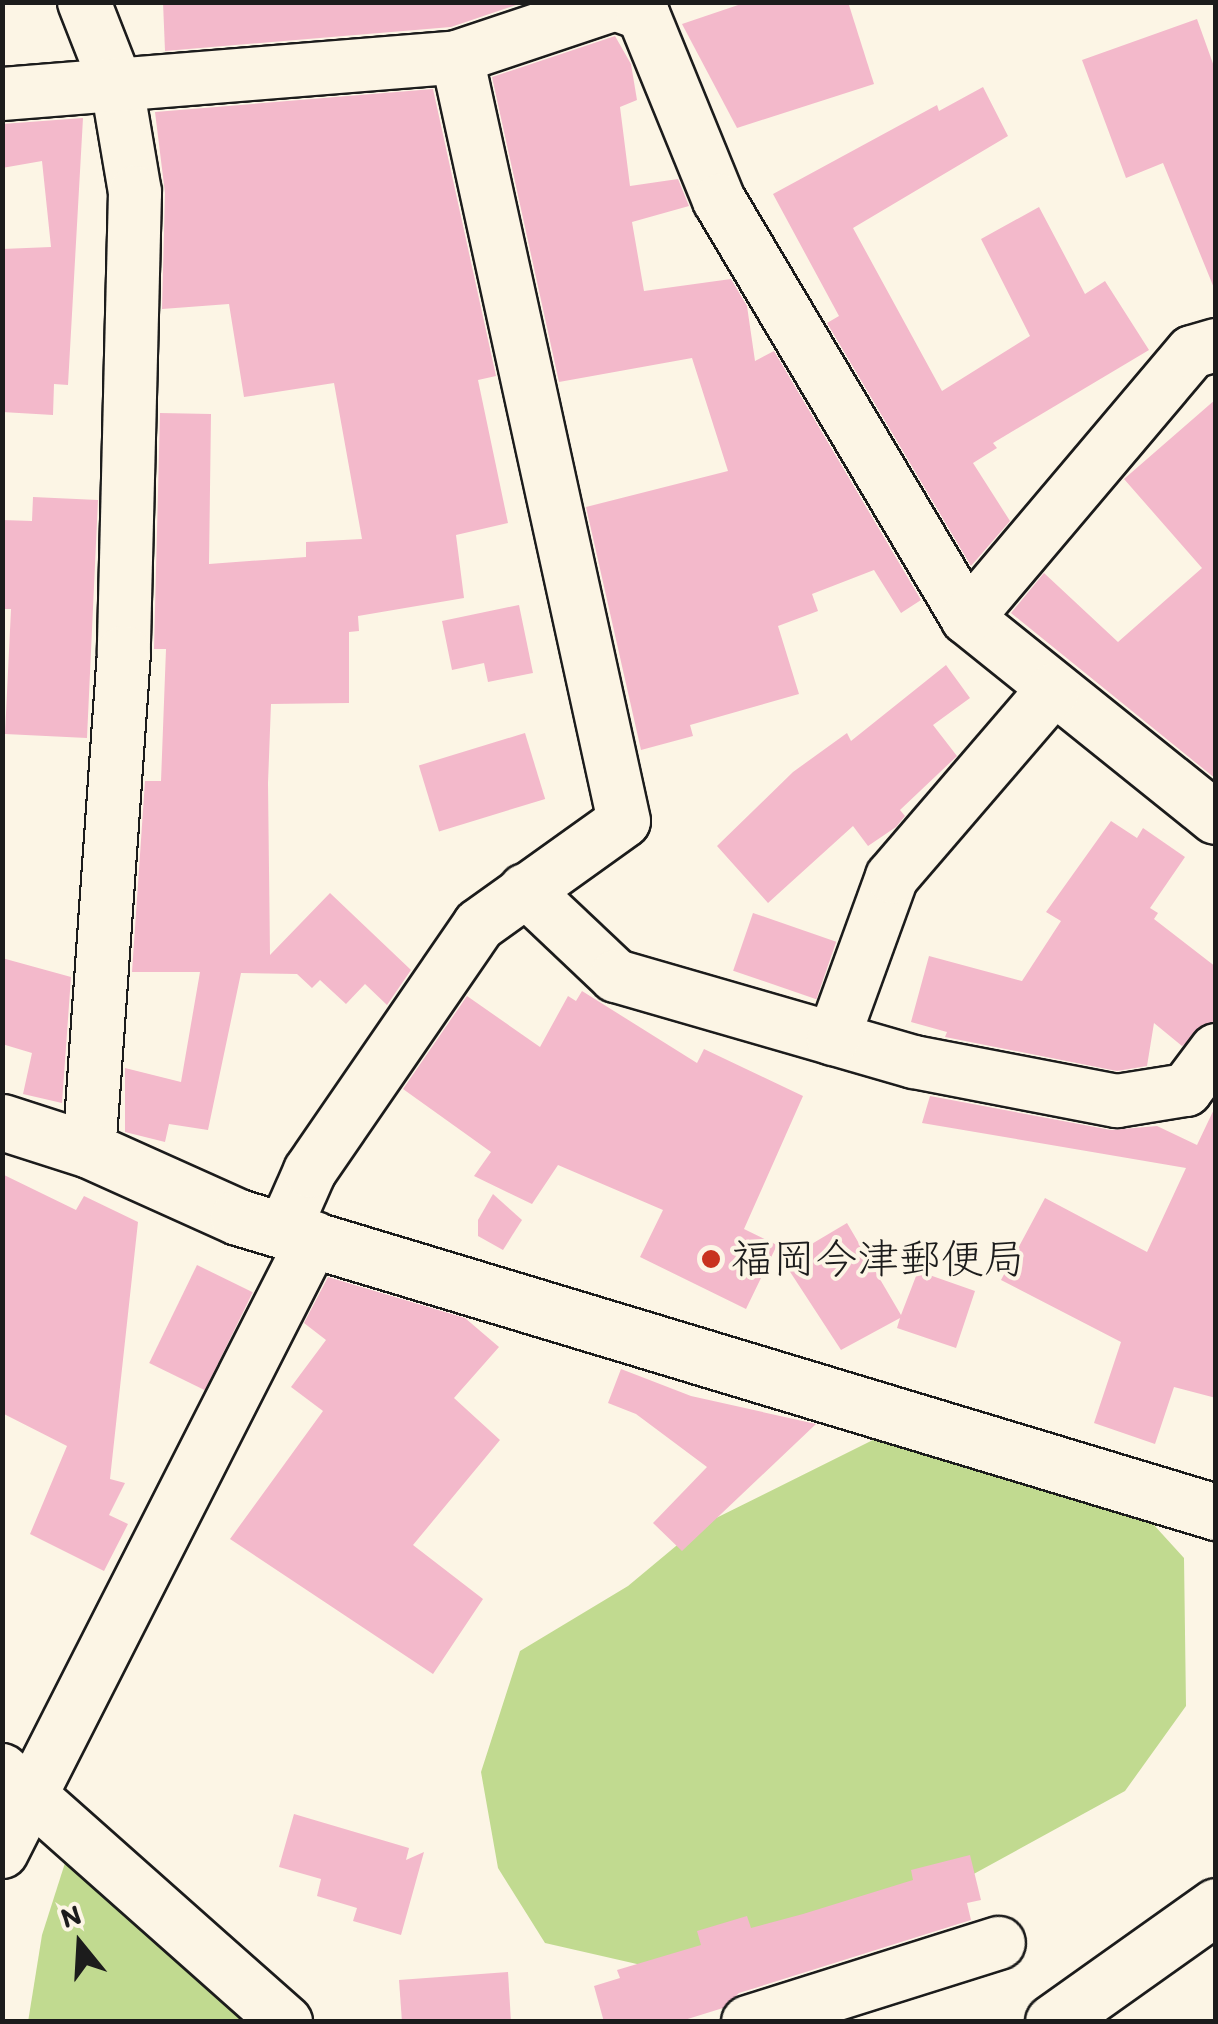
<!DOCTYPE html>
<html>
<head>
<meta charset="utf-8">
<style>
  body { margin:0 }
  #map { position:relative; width:1218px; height:2024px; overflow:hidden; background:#fcf5e5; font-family:Itim,"Klee One",sans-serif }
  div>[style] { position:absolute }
  .green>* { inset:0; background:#c1da90 }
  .building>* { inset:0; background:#f3b9cb; transform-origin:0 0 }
  .roads { filter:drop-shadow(2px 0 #1c1c1c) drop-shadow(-2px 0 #1c1c1c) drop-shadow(0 2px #1c1c1c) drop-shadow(0 -2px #1c1c1c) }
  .street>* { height:52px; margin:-26px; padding:0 26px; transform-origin:26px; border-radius:26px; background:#fcf5e5 }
  .secondary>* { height:55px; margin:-27.5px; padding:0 27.5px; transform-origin:27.5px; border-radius:27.5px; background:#fcf5e5 }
  .primary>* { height:55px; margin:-27.5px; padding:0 27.5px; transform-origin:27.5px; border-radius:27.5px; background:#fcf5e5 }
  .dots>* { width:28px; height:28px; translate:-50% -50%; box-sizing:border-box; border:5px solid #fcf5e5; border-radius:50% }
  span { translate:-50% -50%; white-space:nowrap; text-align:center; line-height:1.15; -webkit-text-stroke:8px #fcf5e5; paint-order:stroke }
  .poi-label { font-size:42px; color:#1c1c1c }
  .left { translate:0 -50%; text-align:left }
  .frame { position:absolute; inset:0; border:5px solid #1c1c1c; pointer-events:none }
  .north { position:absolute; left:30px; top:1894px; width:100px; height:100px; -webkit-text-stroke:8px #fcf5e5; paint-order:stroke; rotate:342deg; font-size:28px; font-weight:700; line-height:40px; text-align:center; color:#1c1c1c }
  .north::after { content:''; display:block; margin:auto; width:35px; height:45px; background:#1c1c1c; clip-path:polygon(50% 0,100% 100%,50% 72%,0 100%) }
</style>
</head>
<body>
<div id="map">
  <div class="green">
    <div style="clip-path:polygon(899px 1427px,1143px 1513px,1184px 1558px,1186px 1706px,1125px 1791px,970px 1876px,650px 1967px,545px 1943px,498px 1868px,481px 1772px,520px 1651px,628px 1586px,700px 1526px)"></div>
    <div style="clip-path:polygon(72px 1841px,258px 2022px,28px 2022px,42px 1935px)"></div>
  </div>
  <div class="building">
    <div style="clip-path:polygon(163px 2px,525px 2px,451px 27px,165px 51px)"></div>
    <div style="clip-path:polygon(747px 2px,848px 2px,874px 84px,737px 128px,682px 24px)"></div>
    <div style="clip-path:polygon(1197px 19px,1216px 72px,1214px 288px,1163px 163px,1126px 178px,1082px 60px)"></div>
    <div style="clip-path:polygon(615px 36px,631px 64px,637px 100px,620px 107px,630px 186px,678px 179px,689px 206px,632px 222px,644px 291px,731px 279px,747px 306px,755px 361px,774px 351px,921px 600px,901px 613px,874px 570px,812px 594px,818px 611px,778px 626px,799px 694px,690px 725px,693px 736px,641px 750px,586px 507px,728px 471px,692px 358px,559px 382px,492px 77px)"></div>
    <div style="clip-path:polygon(983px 87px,1008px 136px,853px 228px,942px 391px,1030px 336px,981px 239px,1039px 207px,1085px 294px,1105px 281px,1149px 350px,993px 443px,997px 448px,973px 463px,1010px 521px,971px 566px,827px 323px,839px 316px,773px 194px,937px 105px,939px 111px)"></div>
    <div style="clip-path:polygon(433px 89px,496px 376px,478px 380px,508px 523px,456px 535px,464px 598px,358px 616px,359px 631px,349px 632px,349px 703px,271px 704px,268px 783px,270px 955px,330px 893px,411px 970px,387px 1005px,365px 984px,346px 1004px,320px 980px,312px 988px,297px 974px,241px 973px,208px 1130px,169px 1124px,165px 1142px,125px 1132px,125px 1068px,181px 1082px,200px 972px,132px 972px,145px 781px,161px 781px,166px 649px,154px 649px,160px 413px,211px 414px,209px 564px,306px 557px,306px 542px,362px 539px,334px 383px,244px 397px,229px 304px,162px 309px,165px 193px,155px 112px)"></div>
    <div style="clip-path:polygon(83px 118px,68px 385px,54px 384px,53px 415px,2px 412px,2px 249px,51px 247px,42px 161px,2px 168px,2px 124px)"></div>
    <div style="clip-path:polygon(1216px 399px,1216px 779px,1011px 613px,1044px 573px,1118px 642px,1202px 568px,1124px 479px)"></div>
    <div style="clip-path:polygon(33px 497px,98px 500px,87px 738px,5px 734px,11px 609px,2px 609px,2px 520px,32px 521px)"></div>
    <div style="clip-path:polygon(519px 605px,533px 673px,488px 682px,484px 663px,452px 670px,442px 621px)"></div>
    <div style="clip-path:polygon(946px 665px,970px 698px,933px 725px,957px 756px,900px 810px,905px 816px,896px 827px,868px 846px,853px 826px,768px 903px,717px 846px,793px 772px,847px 733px,851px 741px)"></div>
    <div style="left:525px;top:733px;width:69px;height:111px;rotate:73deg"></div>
    <div style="clip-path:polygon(1111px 821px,1137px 838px,1143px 828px,1185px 857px,1150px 908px,1158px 913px,1154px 919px,1216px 967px,1214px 1021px,1182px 1046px,1154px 1023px,1147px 1066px,1117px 1071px,945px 1037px,947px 1032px,911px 1022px,929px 956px,1022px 981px,1061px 921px,1046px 912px)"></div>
    <div style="left:753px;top:913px;width:88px;height:61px;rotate:19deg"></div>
    <div style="clip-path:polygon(2px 958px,71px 977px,62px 1103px,23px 1094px,32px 1053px,2px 1044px)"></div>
    <div style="clip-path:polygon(582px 991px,697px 1063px,704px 1049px,803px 1096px,744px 1229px,777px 1245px,746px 1309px,640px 1257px,663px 1210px,558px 1165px,532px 1204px,474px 1176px,491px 1152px,403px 1089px,467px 996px,540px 1047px,568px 996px,576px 1001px)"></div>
    <div style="clip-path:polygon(930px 1096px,1111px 1130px,1157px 1126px,1197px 1145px,1216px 1105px,1216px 1398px,1174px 1387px,1155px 1444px,1094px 1423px,1121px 1342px,1001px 1280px,1045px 1198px,1147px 1252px,1186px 1168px,922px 1123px)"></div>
    <div style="clip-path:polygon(2px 1174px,76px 1210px,84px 1196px,138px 1222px,110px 1479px,125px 1483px,109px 1515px,128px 1524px,104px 1571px,30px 1534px,67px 1446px,2px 1413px)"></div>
    <div style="clip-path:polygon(493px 1194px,522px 1220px,503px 1250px,478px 1236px,478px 1220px)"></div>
    <div style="clip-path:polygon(847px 1223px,901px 1315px,918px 1271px,975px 1291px,956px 1348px,897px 1328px,900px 1318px,841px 1350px,783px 1261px)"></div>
    <div style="left:197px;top:1265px;width:62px;height:109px;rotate:26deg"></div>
    <div style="clip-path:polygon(328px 1277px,465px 1318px,499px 1347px,454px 1398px,500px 1440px,413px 1545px,483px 1599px,433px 1674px,230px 1539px,323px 1411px,291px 1387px,326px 1340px,304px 1323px)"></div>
    <div style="clip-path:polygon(621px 1369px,691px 1396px,816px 1424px,682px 1551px,653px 1523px,707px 1467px,636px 1414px,608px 1403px)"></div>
    <div style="clip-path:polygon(294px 1814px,409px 1848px,406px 1860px,424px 1852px,401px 1935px,353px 1921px,357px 1908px,317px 1896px,321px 1879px,279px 1867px)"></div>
    <div style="clip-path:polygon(970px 1855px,981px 1900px,967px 1903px,971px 1920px,739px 1993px,723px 2008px,678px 2022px,604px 2022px,594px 1986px,620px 1978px,617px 1970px,701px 1945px,697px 1931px,747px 1916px,751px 1928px,803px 1914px,913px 1880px,911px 1870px)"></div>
    <div style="clip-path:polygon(508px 1972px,511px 2022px,402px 2022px,399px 1980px)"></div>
  </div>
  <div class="roads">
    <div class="street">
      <div style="left:84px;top:2px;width:90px;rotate:68.6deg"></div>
      <div style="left:117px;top:86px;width:108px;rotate:80.4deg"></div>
      <div style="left:135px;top:192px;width:460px;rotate:91.4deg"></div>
      <div style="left:124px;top:652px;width:499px;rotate:94deg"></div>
      <div style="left:2px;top:94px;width:457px;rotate:-4.6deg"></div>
      <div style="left:457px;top:57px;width:167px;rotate:-18.5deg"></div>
      <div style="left:615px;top:4px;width:30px;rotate:20deg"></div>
      <div style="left:643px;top:14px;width:201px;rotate:67.8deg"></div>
      <div style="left:719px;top:200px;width:486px;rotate:59.3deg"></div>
      <div style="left:967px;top:618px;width:319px;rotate:38.8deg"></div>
      <div style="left:967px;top:618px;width:348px;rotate:-49.8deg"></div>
      <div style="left:1192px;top:352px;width:25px;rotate:-16deg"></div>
      <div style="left:525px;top:890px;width:125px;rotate:43.4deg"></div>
      <div style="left:616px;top:976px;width:310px;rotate:16.1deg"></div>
      <div style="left:914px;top:1062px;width:207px;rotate:10.9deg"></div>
      <div style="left:1117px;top:1101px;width:70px;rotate:-9.1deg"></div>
      <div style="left:1186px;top:1090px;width:50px;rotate:-53.1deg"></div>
      <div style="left:833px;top:1039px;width:172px;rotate:-70deg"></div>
      <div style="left:892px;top:877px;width:247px;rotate:-49.3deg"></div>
      <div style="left:284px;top:1230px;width:64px;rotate:-66.2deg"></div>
      <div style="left:310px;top:1171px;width:298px;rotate:-55.5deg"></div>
      <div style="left:479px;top:925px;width:178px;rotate:-35.6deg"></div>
      <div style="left:624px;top:821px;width:782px;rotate:-102.33deg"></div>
      <div style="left:2px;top:1770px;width:380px;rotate:41.6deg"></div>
      <div style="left:2px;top:1852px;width:689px;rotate:-63.06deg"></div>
      <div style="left:748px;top:2022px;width:263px;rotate:-17.5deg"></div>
    </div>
    <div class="secondary">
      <div style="left:2px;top:1122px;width:91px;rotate:17.8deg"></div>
      <div style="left:89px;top:1150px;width:163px;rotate:24.2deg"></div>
      <div style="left:238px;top:1217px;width:1022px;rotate:16.79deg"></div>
    </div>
    <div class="primary">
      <div style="left:1053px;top:2022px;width:200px;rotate:-35.4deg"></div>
    </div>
  </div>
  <div class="dots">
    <div style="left:711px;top:1259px;background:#c8321e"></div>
  </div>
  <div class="poi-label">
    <span class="left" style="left:731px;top:1259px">福岡今津郵便局</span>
  </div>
  <div class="frame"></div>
  <div class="north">N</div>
</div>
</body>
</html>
